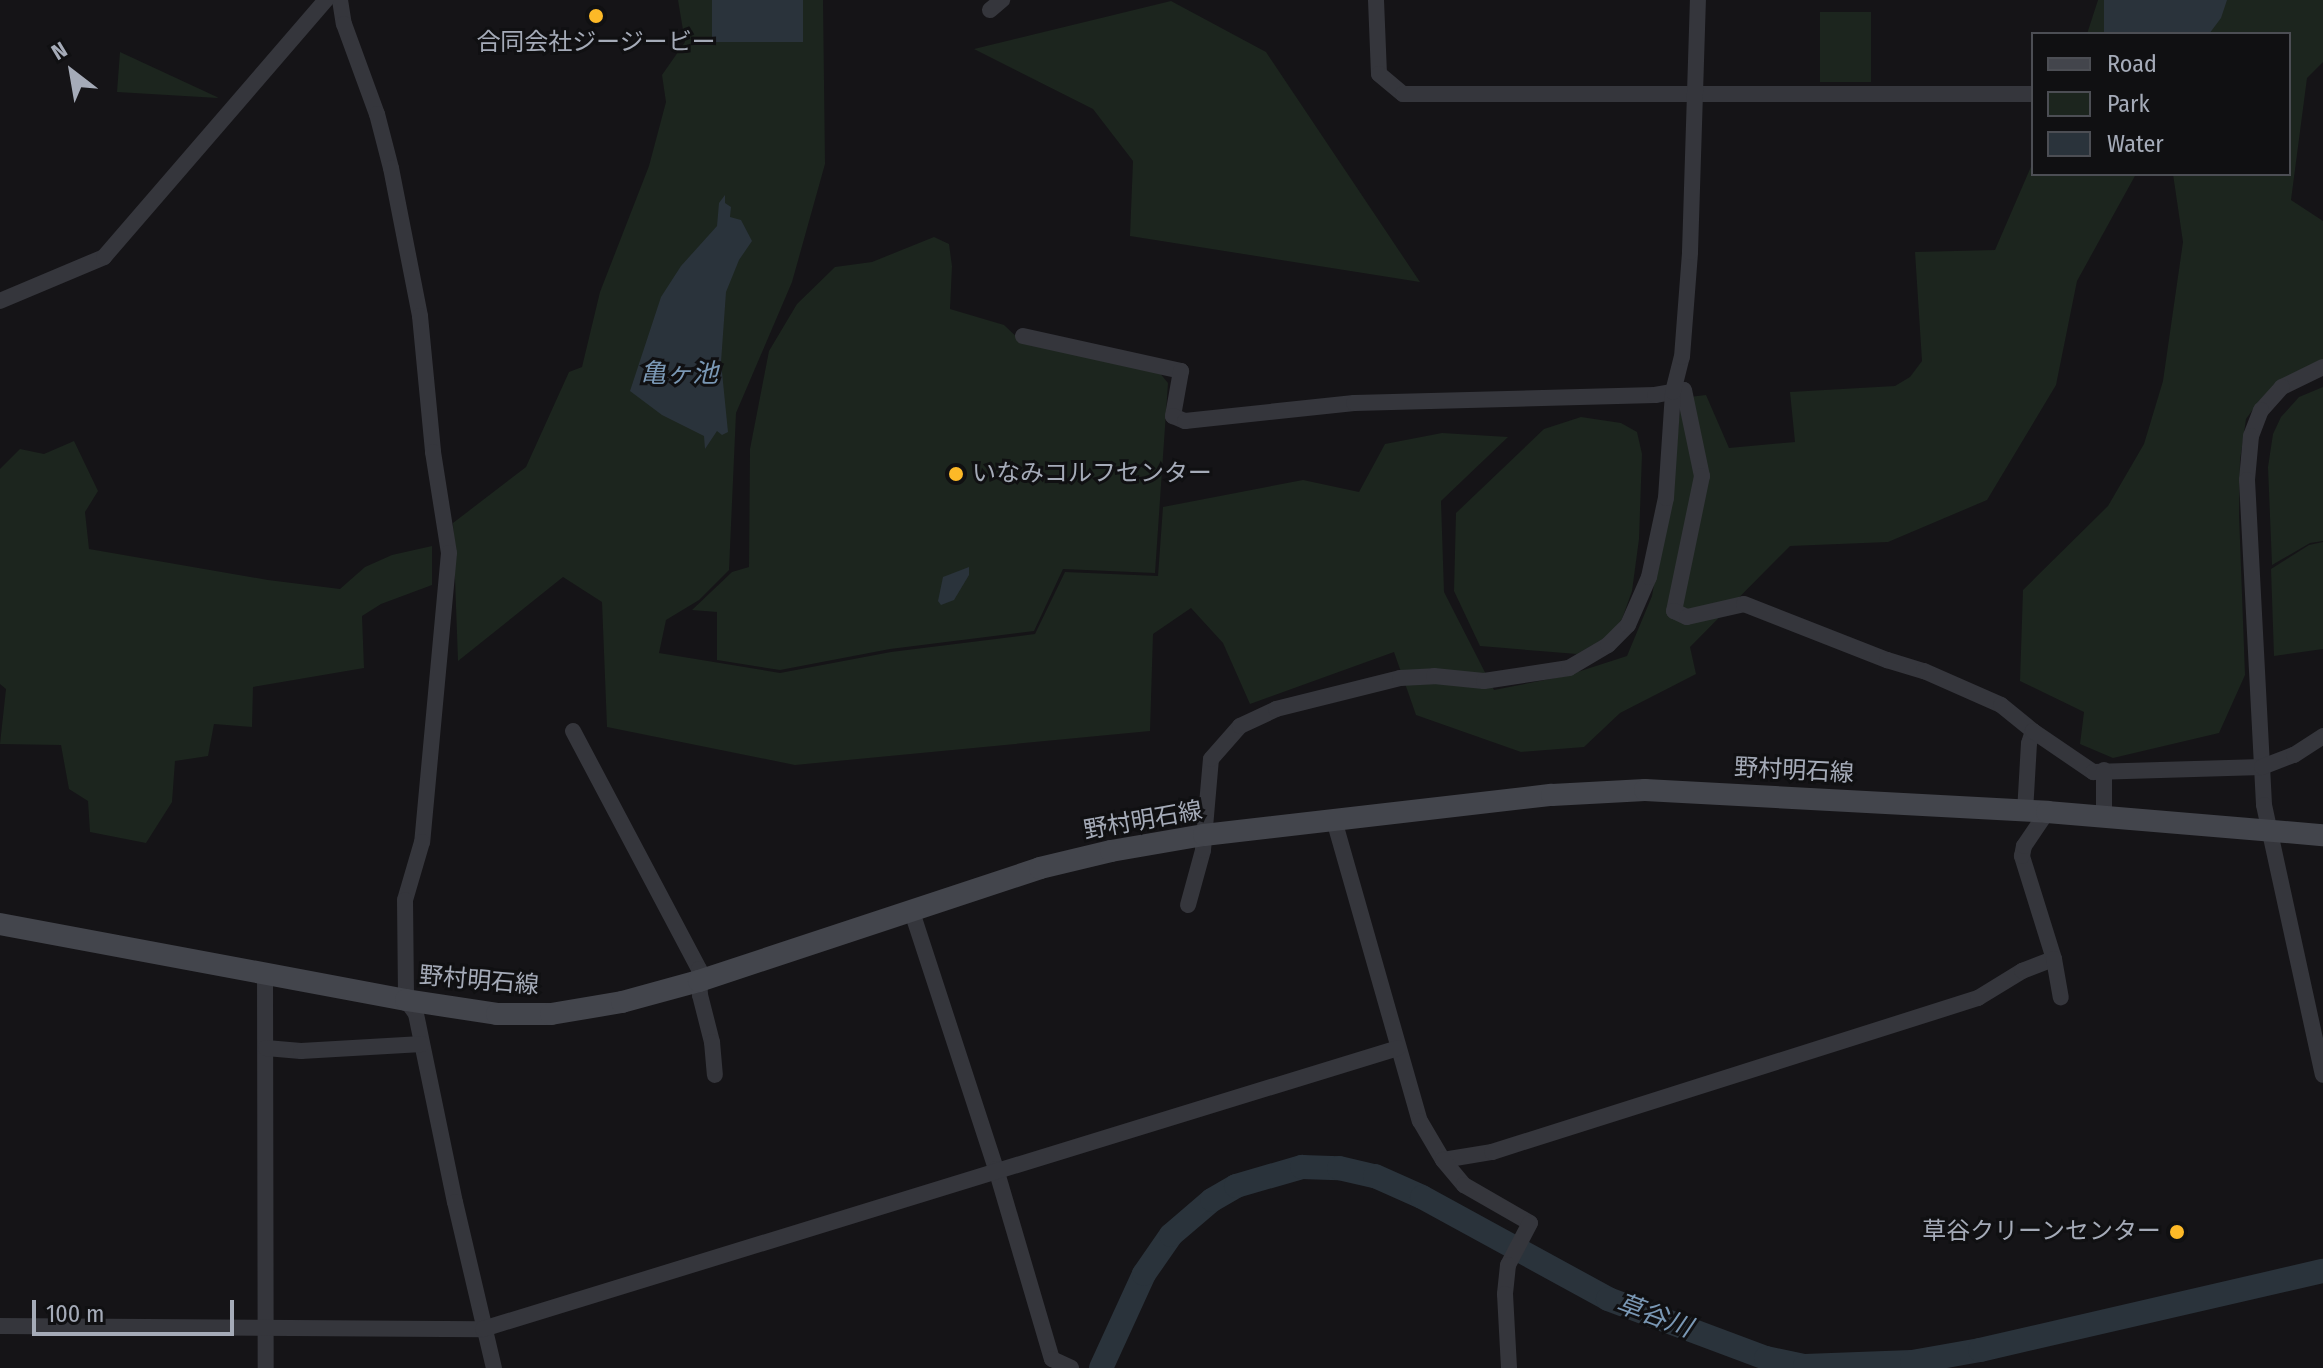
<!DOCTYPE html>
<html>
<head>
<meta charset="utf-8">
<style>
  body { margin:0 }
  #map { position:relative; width:2323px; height:1368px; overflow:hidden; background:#151417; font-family:"Fira Sans Condensed","Noto Sans JP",sans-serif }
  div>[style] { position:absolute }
  .green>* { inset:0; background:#1c251e; transform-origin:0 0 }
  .water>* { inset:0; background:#2a333b; transform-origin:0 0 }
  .river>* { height:24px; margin:-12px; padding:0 12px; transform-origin:12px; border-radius:12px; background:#2a333b }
  .street>* { height:16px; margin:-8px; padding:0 8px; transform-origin:8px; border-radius:8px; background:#35363c }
  .secondary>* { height:22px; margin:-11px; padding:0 11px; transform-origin:11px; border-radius:11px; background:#43454c }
  .dots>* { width:22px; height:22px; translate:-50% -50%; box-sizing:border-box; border:4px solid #101012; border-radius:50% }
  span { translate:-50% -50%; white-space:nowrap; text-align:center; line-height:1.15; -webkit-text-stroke:6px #101012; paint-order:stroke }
  .poi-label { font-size:24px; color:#a5abb8 }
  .left { translate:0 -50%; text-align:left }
  .right { translate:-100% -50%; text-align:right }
  .street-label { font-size:24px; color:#a5abb8 }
  .water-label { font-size:26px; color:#7a98b5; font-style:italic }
  .legend { position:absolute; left:2031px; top:32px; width:260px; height:144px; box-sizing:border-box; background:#101012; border:2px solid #4c4e54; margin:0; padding:10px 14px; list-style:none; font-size:24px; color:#a5abb8 }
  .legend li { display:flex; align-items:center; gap:16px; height:40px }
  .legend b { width:40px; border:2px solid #4c4e54 }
  .north { position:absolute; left:32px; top:32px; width:80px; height:80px; -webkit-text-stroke:6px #101012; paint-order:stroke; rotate:329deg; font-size:22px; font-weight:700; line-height:32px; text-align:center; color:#a5abb8 }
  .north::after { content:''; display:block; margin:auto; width:28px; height:36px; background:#a5abb8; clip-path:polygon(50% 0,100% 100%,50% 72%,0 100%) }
  .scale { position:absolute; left:32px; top:1300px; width:202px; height:36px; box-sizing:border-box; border:4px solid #a5abb8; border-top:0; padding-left:10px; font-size:24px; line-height:28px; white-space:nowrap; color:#a5abb8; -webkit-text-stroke:6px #101012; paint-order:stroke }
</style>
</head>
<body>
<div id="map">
  <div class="green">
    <div style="clip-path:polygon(678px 0,823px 0,825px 164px,792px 282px,736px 413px,729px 570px,699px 600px,666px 620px,659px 653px,780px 673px,891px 652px,1035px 634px,1065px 572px,1158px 576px,1163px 507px,1303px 480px,1359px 492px,1385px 444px,1442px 433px,1508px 437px,1441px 501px,1444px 592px,1494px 690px,1565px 676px,1627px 656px,1652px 596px,1675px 465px,1681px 398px,1706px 395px,1729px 448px,1795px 442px,1790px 392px,1895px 386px,1910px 377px,1922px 361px,1915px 252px,1995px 250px,2033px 162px,2033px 174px,2136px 174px,2077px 281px,2056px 385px,1987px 500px,1888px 542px,1790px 546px,1690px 647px,1696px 674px,1620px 713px,1584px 747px,1521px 752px,1416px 715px,1394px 652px,1250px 704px,1223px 643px,1191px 608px,1153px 634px,1150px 731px,795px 765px,607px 727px,602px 602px,563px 577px,458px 661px,453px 523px,526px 467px,569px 372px,582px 367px,600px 292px,649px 166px,666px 102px,662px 75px,685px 42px)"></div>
    <div style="clip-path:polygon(2098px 0,2323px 0,2323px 62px,2307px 78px,2291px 200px,2323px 221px,2323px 361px,2259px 401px,2246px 419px,2240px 460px,2239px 514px,2245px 675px,2219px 733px,2113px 758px,2080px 744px,2084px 712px,2020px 681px,2023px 590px,2108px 506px,2144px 444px,2163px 381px,2183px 242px,2173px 174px,2289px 174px,2289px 34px,2087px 34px)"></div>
    <div style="clip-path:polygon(1171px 1px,1266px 52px,1420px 282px,1130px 236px,1133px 161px,1093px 109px,974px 49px)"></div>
    <div style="left:1820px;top:12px;width:51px;height:70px"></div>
    <div style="clip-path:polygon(120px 52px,217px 97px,218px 98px,117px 92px)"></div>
    <div style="clip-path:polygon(934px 237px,949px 244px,952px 266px,950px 309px,1004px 325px,1021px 341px,1159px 372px,1168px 383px,1155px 573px,1063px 569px,1034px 631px,890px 649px,780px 670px,717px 660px,717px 612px,692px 610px,732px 572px,749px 567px,750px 449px,769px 351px,797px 304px,835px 267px,872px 262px)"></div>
    <div style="clip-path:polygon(2323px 387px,2323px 541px,2310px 543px,2272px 565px,2268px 467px,2273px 434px,2281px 417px,2299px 397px)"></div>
    <div style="clip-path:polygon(1581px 417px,1621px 423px,1637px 432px,1642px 454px,1639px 539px,1632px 591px,1622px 619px,1610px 635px,1577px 654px,1480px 646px,1454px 591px,1456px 513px,1544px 429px)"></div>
    <div style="clip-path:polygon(74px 441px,98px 491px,85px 512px,89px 549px,268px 580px,340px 589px,365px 567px,392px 555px,432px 546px,432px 585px,381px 604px,362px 616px,364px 668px,253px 687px,252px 727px,214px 724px,208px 756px,175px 761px,172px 802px,146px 843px,90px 832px,88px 801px,69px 789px,61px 745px,0 744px,6px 689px,0 684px,0 469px,20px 449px,44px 454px)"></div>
    <div style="clip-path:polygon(2323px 542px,2323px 649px,2274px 656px,2271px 569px,2309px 545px)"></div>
  </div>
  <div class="water">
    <div style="left:712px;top:0;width:91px;height:42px"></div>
    <div style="clip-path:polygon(2104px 0,2227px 0,2221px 18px,2209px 34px,2104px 34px)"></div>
    <div style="clip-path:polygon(725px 195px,725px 203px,731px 207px,730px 217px,741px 220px,752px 241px,739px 260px,726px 292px,721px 362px,728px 432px,722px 435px,717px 431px,705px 449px,704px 436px,662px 415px,630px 391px,661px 297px,681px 266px,717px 226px,719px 203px)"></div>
    <div style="clip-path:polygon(969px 567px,969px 575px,954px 600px,941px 605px,938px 601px,943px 577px)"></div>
  </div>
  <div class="river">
    <div style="left:1101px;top:1368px;width:103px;rotate:-65.4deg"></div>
    <div style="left:1144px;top:1274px;width:47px;rotate:-55.3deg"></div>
    <div style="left:1171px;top:1235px;width:54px;rotate:-40.5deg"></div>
    <div style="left:1212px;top:1200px;width:28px;rotate:-30deg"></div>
    <div style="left:1236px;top:1186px;width:69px;rotate:-16.1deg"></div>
    <div style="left:1302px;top:1167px;width:37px;rotate:2deg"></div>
    <div style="left:1339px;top:1168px;width:37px;rotate:13deg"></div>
    <div style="left:1375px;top:1176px;width:51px;rotate:24.1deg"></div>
    <div style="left:1422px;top:1197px;width:212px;rotate:28.7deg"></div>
    <div style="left:1608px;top:1299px;width:169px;rotate:20.5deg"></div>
    <div style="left:1766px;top:1358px;width:40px;rotate:12deg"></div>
    <div style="left:1805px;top:1366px;width:107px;rotate:-2.1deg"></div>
    <div style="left:1912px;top:1362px;width:69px;rotate:-10deg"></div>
    <div style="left:1980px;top:1350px;width:352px;rotate:-13deg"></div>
  </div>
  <div class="street">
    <div style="left:340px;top:0;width:24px;rotate:81deg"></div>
    <div style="left:344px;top:24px;width:96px;rotate:69.9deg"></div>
    <div style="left:377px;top:114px;width:56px;rotate:75.5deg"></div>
    <div style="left:391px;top:168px;width:151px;rotate:78.9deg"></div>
    <div style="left:420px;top:316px;width:137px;rotate:84.5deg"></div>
    <div style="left:433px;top:452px;width:102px;rotate:81deg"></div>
    <div style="left:449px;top:553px;width:290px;rotate:95.3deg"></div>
    <div style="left:422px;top:842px;width:60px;rotate:106.3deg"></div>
    <div style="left:405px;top:900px;width:100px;rotate:89.4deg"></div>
    <div style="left:406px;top:1000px;width:17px;rotate:54deg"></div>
    <div style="left:416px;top:1014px;width:192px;rotate:78.3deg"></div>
    <div style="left:455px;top:1202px;width:171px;rotate:76.8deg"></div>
    <div style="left:1376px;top:0;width:74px;rotate:87.7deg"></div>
    <div style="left:1379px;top:74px;width:31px;rotate:40deg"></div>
    <div style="left:1403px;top:94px;width:629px"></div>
    <div style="left:990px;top:10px;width:16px;rotate:-40deg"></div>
    <div style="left:0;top:301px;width:113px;rotate:-22.9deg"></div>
    <div style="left:104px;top:257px;width:340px;rotate:-49.2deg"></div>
    <div style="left:1023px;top:336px;width:162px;rotate:12.5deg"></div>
    <div style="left:1181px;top:371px;width:46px;rotate:100.1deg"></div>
    <div style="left:1173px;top:416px;width:13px;rotate:23deg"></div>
    <div style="left:1185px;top:421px;width:170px;rotate:-6.1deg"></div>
    <div style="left:1354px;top:403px;width:301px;rotate:-1.5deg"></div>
    <div style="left:1655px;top:395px;width:29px;rotate:-10deg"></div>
    <div style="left:1684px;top:390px;width:88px;rotate:78.2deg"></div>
    <div style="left:1702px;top:476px;width:138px;rotate:101.7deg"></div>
    <div style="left:1674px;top:611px;width:14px;rotate:25deg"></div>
    <div style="left:1687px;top:617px;width:58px;rotate:-12.8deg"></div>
    <div style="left:1744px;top:604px;width:154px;rotate:21.4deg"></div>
    <div style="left:1887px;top:660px;width:39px;rotate:17deg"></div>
    <div style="left:1924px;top:671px;width:84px;rotate:23.8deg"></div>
    <div style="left:2001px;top:705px;width:41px;rotate:39.1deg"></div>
    <div style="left:2033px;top:731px;width:13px;rotate:108deg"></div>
    <div style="left:2029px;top:743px;width:69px;rotate:93.3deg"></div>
    <div style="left:2323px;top:367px;width:46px;rotate:154deg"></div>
    <div style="left:2282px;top:387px;width:31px;rotate:132deg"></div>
    <div style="left:2261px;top:410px;width:28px;rotate:111deg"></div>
    <div style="left:2251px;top:436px;width:44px;rotate:95.2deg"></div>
    <div style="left:2247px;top:480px;width:325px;rotate:87deg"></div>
    <div style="left:2264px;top:805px;width:276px;rotate:77.7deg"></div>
    <div style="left:573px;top:731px;width:269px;rotate:62.1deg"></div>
    <div style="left:699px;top:969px;width:26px;rotate:88deg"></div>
    <div style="left:700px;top:995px;width:49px;rotate:75.7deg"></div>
    <div style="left:712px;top:1042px;width:33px;rotate:85deg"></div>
    <div style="left:2033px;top:731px;width:73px;rotate:34.3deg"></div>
    <div style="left:2093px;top:772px;width:169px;rotate:-1.7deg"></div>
    <div style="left:2262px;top:767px;width:34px;rotate:-21deg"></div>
    <div style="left:2294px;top:755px;width:35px;rotate:-33deg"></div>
    <div style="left:2104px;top:816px;width:46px;rotate:-90deg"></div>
    <div style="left:1334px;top:820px;width:313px;rotate:74.1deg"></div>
    <div style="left:1420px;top:1121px;width:45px;rotate:59.5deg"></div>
    <div style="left:1443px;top:1160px;width:50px;rotate:-9.3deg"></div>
    <div style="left:1492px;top:1152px;width:510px;rotate:-17.58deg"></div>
    <div style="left:1978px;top:998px;width:52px;rotate:-31.5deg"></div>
    <div style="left:2022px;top:971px;width:34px;rotate:-21deg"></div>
    <div style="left:2054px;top:959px;width:108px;rotate:-107.3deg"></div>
    <div style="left:2022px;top:856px;width:10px;rotate:-79deg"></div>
    <div style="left:2024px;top:846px;width:41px;rotate:-55.9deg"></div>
    <div style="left:1188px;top:905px;width:57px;rotate:-74.7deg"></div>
    <div style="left:1203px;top:850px;width:91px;rotate:-85deg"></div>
    <div style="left:1211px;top:759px;width:44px;rotate:-48.7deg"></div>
    <div style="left:1240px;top:726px;width:40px;rotate:-25deg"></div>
    <div style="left:1276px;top:709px;width:128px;rotate:-14deg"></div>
    <div style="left:1400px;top:678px;width:34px;rotate:-3deg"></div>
    <div style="left:1434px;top:676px;width:50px;rotate:5.7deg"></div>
    <div style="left:1484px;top:681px;width:86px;rotate:-8.7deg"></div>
    <div style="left:1569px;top:668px;width:45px;rotate:-30.5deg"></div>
    <div style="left:1608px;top:645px;width:28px;rotate:-45deg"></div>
    <div style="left:1628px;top:625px;width:52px;rotate:-66.4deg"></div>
    <div style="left:1649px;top:577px;width:81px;rotate:-77.9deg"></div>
    <div style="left:1666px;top:498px;width:106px;rotate:-86.2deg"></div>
    <div style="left:1673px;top:392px;width:36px;rotate:-76deg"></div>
    <div style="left:1682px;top:357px;width:105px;rotate:-85.6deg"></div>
    <div style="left:1690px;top:252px;width:252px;rotate:-88.2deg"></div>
    <div style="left:912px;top:912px;width:270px;rotate:71.9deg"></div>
    <div style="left:996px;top:1169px;width:198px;rotate:73.6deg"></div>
    <div style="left:1052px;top:1359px;width:21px;rotate:25deg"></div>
    <div style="left:2054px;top:959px;width:39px;rotate:80deg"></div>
    <div style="left:265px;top:972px;width:396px;rotate:89.9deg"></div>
    <div style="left:266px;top:1048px;width:35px;rotate:5deg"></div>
    <div style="left:301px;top:1051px;width:121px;rotate:-3.3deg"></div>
    <div style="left:1443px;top:1160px;width:33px;rotate:50deg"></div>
    <div style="left:1464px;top:1185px;width:76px;rotate:29.9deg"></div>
    <div style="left:1530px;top:1223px;width:47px;rotate:117.6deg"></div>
    <div style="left:1508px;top:1265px;width:29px;rotate:96deg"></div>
    <div style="left:1505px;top:1294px;width:74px;rotate:86.9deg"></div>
    <div style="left:0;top:1326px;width:483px;rotate:0.4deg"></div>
    <div style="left:483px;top:1329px;width:957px;rotate:-17.07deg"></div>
  </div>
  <div class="secondary">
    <div style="left:0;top:924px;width:413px;rotate:10.6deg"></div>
    <div style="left:406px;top:1000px;width:92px;rotate:8.7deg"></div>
    <div style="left:497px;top:1014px;width:54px"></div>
    <div style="left:551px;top:1014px;width:72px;rotate:-9.6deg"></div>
    <div style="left:622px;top:1002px;width:80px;rotate:-15.3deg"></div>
    <div style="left:699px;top:981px;width:359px;rotate:-18.3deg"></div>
    <div style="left:1040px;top:868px;width:73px;rotate:-13.5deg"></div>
    <div style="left:1111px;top:851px;width:94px;rotate:-9.8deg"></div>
    <div style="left:1204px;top:835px;width:350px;rotate:-6.6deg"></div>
    <div style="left:1552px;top:795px;width:93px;rotate:-3.1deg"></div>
    <div style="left:1645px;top:790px;width:403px;rotate:3.1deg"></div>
    <div style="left:2047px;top:812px;width:277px;rotate:4.8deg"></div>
  </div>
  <div class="dots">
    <div style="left:596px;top:16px;background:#fdb927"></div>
    <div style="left:956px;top:474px;background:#fdb927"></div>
    <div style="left:2177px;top:1232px;background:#fdb927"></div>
  </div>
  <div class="poi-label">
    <span style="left:596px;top:43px">合同会社ジージービー</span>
    <span class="left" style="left:972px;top:474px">いなみコルフセンター</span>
    <span class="right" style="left:2161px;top:1232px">草谷クリーンセンター</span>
  </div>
  <div class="street-label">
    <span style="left:1794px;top:771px;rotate:3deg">野村明石線</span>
    <span style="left:1143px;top:821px;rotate:-10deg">野村明石線</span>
    <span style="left:479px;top:981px;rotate:5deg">野村明石線</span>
  </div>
  <div class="water-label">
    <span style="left:679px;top:374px">亀ヶ池</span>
    <span style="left:1654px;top:1316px;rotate:20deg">草谷川</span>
  </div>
  <ul class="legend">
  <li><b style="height:10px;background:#43454c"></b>Road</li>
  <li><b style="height:22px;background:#1c251e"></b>Park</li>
  <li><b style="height:22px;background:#2a333b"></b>Water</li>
  </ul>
  <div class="north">N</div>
  <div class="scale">100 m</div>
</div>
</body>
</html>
